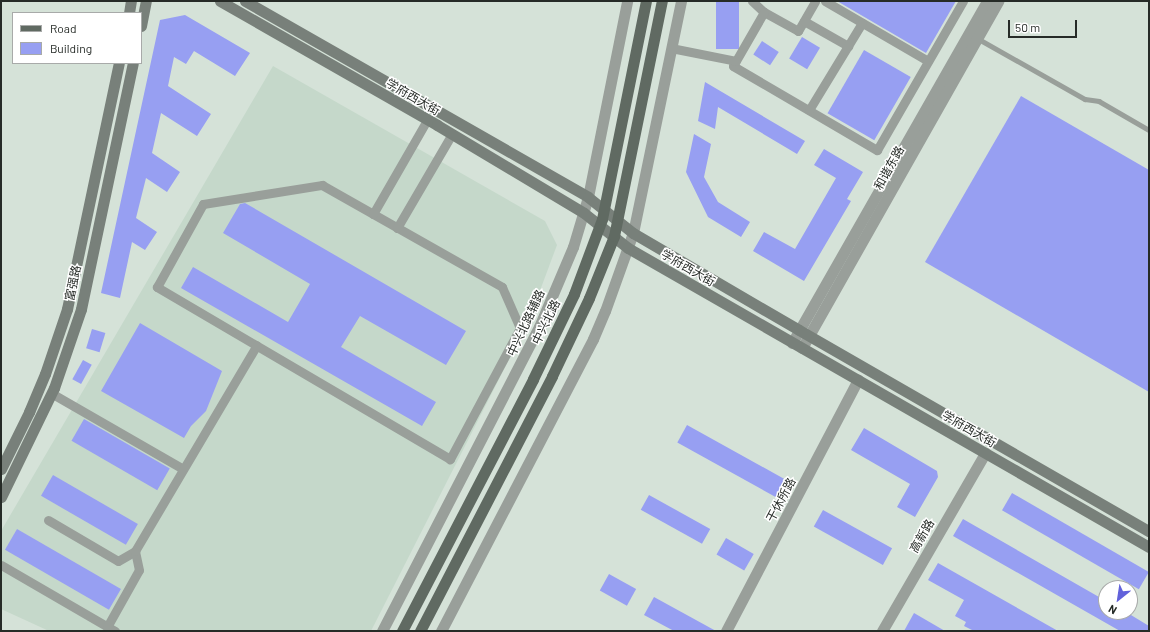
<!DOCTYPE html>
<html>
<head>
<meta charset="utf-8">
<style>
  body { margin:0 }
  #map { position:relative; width:1150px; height:632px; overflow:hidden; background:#d5e2d8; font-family:Barlow,"Noto Sans SC",sans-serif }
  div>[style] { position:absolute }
  .built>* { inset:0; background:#c5d8ca }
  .building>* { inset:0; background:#979ff2; transform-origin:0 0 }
  .service>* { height:4.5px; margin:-2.25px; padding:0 2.25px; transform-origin:2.25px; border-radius:2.25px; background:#999f9a }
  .minor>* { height:9px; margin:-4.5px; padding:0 4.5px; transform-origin:4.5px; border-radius:4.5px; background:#999f9a }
  .tertiary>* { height:11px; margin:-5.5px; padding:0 5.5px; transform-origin:5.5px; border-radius:5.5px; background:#999f9a }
  .secondary>* { height:11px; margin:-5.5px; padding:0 5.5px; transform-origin:5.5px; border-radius:5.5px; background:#78807a }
  .primary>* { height:11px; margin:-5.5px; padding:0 5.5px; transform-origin:5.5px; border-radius:5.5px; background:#606a62 }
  span { translate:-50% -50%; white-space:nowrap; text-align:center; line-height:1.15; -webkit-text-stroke:3px #fff; paint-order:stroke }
  .street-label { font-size:12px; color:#262b27 }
  .frame { position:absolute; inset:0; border:2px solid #262b27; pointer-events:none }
  .legend { position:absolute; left:12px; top:12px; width:130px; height:52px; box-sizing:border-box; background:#fff; border:1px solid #a8aaa9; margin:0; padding:5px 7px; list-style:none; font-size:12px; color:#262b27 }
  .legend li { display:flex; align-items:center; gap:8px; height:20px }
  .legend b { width:20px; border:1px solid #a8aaa9 }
  .north { position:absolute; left:1098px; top:580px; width:40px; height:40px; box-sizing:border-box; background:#fff; border:1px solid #a8aaa9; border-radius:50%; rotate:210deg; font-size:11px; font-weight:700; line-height:16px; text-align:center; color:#262b27 }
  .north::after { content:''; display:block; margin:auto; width:14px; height:18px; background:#6262db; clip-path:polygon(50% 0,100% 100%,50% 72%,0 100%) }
  .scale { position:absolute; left:1008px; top:20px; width:69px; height:18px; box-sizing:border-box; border:2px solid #262b27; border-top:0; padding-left:5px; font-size:12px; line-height:14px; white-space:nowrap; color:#262b27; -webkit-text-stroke:3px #fff; paint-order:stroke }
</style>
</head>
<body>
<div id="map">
  <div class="built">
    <div style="clip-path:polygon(273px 66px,545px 221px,557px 245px,529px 320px,371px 631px,49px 631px,1px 609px,1px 531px)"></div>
  </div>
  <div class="building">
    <div style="left:716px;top:1px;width:23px;height:48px"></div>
    <div style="clip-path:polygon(837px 1px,956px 1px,926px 53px)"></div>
    <div style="clip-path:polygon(185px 15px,250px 53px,235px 76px,194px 51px,186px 64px,174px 57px,168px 86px,211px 114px,197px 136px,161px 113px,152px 153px,180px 172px,167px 192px,146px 178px,136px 218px,157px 232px,145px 250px,132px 242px,120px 298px,101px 293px,160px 20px)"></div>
    <div style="left:802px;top:37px;width:21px;height:25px;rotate:31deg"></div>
    <div style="left:762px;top:41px;width:20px;height:16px;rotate:33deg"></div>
    <div style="left:864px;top:50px;width:54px;height:73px;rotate:30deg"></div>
    <div style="clip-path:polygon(705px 82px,805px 141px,797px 154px,718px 107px,715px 129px,698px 121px)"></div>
    <div style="clip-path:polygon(1021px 96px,1149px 170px,1149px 392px,925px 262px)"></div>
    <div style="clip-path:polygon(694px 134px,711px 144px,704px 177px,718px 202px,750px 222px,741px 237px,708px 217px,686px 172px)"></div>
    <div style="clip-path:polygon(824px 149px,863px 172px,847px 199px,851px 201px,804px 281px,753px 251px,764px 232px,795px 249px,836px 178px,814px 165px)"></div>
    <div style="clip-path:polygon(245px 203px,466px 331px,446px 365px,360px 316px,341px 347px,436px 402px,422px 426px,181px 288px,193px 267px,288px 322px,310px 284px,223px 233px,240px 204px)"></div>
    <div style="clip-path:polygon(140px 323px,222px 371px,206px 411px,191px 426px,184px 438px,101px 391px)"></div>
    <div style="left:92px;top:329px;width:14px;height:20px;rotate:17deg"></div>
    <div style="left:83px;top:360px;width:10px;height:22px;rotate:29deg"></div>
    <div style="left:84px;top:419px;width:99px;height:25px;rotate:30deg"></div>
    <div style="left:687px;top:425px;width:119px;height:20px;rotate:29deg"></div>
    <div style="clip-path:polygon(864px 428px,937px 471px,938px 477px,915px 517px,897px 507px,910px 484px,851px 450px)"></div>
    <div style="left:53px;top:475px;width:98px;height:24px;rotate:30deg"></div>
    <div style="left:1012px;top:493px;width:158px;height:20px;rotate:30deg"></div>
    <div style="left:649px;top:495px;width:70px;height:17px;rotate:29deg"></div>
    <div style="left:823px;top:510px;width:79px;height:19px;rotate:29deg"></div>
    <div style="clip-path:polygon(963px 519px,1106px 601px,1106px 612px,1126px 612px,1149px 626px,1149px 631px,1120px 631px,953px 536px)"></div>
    <div style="left:17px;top:529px;width:120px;height:24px;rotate:30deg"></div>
    <div style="left:726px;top:538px;width:32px;height:19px;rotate:30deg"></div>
    <div style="clip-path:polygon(938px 563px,1058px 631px,974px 631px,964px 626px,966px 622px,955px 616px,964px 600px,928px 580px)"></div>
    <div style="left:609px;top:574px;width:31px;height:19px;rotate:29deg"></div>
    <div style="clip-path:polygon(654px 597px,716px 631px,674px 631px,644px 615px)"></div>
    <div style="clip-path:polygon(914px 613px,945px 631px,904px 631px)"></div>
  </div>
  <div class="service">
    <div style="left:977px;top:38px;width:124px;rotate:29.5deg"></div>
    <div style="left:1085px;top:99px;width:14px;rotate:8deg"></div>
    <div style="left:1099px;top:101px;width:58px;rotate:30.1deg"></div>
  </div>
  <div class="minor">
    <div style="left:752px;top:1px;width:16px;rotate:43deg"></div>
    <div style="left:764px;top:12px;width:39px;rotate:29deg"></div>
    <div style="left:798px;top:31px;width:34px;rotate:-60deg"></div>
    <div style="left:825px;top:1px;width:119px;rotate:30.2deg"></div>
    <div style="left:764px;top:12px;width:62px;rotate:119.9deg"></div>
    <div style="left:733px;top:66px;width:167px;rotate:30.3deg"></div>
    <div style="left:877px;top:150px;width:172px;rotate:-60deg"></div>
    <div style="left:804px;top:21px;width:51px;rotate:29.6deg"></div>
    <div style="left:671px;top:48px;width:66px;rotate:11.3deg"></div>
    <div style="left:809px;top:110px;width:102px;rotate:-58.7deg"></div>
    <div style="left:322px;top:185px;width:207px;rotate:29.5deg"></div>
    <div style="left:502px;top:287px;width:45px;rotate:66.3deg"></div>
    <div style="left:520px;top:328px;width:149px;rotate:118.1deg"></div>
    <div style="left:450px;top:459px;width:340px;rotate:-149.6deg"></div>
    <div style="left:157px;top:287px;width:95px;rotate:-61deg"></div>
    <div style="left:203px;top:204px;width:121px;rotate:-9.1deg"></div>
    <div style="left:373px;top:214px;width:108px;rotate:-60.1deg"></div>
    <div style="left:397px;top:228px;width:109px;rotate:-59.7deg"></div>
    <div style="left:51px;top:393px;width:152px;rotate:29.9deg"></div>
    <div style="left:48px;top:520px;width:81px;rotate:30.4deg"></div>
    <div style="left:118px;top:561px;width:20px;rotate:-30deg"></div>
    <div style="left:1px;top:565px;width:132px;rotate:30.1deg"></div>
    <div style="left:107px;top:627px;width:65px;rotate:-60.7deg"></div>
    <div style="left:139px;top:570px;width:19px;rotate:-102deg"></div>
    <div style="left:135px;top:551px;width:239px;rotate:-59.4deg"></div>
  </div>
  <div class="tertiary">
    <div style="left:792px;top:343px;width:394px;rotate:-60.3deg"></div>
    <div style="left:802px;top:348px;width:399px;rotate:-60.5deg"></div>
    <div style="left:382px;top:631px;width:342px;rotate:-62.7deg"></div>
    <div style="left:539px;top:327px;width:87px;rotate:-67deg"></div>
    <div style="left:573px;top:247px;width:52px;rotate:-73.3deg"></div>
    <div style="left:588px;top:197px;width:200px;rotate:-78.7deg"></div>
    <div style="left:441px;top:631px;width:329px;rotate:-62.5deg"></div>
    <div style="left:593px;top:339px;width:30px;rotate:-67deg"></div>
    <div style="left:605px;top:311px;width:83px;rotate:-70.3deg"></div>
    <div style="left:633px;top:233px;width:237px;rotate:-78.3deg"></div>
    <div style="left:726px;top:631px;width:284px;rotate:-62.3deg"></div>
    <div style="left:882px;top:631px;width:206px;rotate:-59.9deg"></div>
  </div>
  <div class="secondary">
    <div style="left:220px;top:1px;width:250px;rotate:29.7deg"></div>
    <div style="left:437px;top:125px;width:171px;rotate:30.9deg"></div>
    <div style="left:584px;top:213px;width:56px;rotate:38.5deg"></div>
    <div style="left:628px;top:248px;width:601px;rotate:29.85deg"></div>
    <div style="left:245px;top:1px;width:395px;rotate:29.7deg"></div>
    <div style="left:588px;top:197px;width:58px;rotate:38.7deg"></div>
    <div style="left:633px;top:233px;width:192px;rotate:30.3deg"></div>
    <div style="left:799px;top:330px;width:404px;rotate:29.9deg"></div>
    <div style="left:129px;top:13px;width:12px;rotate:-81deg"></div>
    <div style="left:141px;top:26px;width:25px;rotate:-79deg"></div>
    <div style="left:1px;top:469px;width:64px;rotate:-63.8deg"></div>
    <div style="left:29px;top:412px;width:41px;rotate:-67.2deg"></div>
    <div style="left:45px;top:374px;width:69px;rotate:-71.3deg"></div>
    <div style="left:67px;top:309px;width:251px;rotate:-78.1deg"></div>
    <div style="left:1px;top:497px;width:121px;rotate:-64.1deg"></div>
    <div style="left:54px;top:388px;width:83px;rotate:-71.1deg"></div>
    <div style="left:81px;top:309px;width:251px;rotate:-78.1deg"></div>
  </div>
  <div class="primary">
    <div style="left:402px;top:631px;width:284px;rotate:-62.5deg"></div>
    <div style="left:533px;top:379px;width:94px;rotate:-64.2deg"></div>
    <div style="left:574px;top:294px;width:80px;rotate:-69.5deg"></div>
    <div style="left:602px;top:219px;width:222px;rotate:-78.6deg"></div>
    <div style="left:420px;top:631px;width:287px;rotate:-62.6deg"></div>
    <div style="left:552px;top:376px;width:86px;rotate:-64.6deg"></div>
    <div style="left:589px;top:298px;width:67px;rotate:-68deg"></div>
    <div style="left:614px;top:236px;width:240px;rotate:-78.5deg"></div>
  </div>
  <div class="street-label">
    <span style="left:413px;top:97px;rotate:30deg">学府西大街</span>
    <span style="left:889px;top:168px;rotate:-61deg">和谐东路</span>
    <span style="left:688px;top:268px;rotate:30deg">学府西大街</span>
    <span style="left:73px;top:283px;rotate:-78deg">富强路</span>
    <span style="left:546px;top:322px;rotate:-64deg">中兴北路</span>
    <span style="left:526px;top:323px;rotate:-65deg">中兴北路辅路</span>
    <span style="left:969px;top:429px;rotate:30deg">学府西大街</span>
    <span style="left:781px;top:500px;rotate:-62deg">干休所路</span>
    <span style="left:922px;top:536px;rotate:-60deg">高新路</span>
  </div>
  <div class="frame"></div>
  <ul class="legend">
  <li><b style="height:5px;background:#606a62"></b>Road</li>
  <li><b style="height:11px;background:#979ff2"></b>Building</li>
  </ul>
  <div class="north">N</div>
  <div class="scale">50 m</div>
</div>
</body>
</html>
